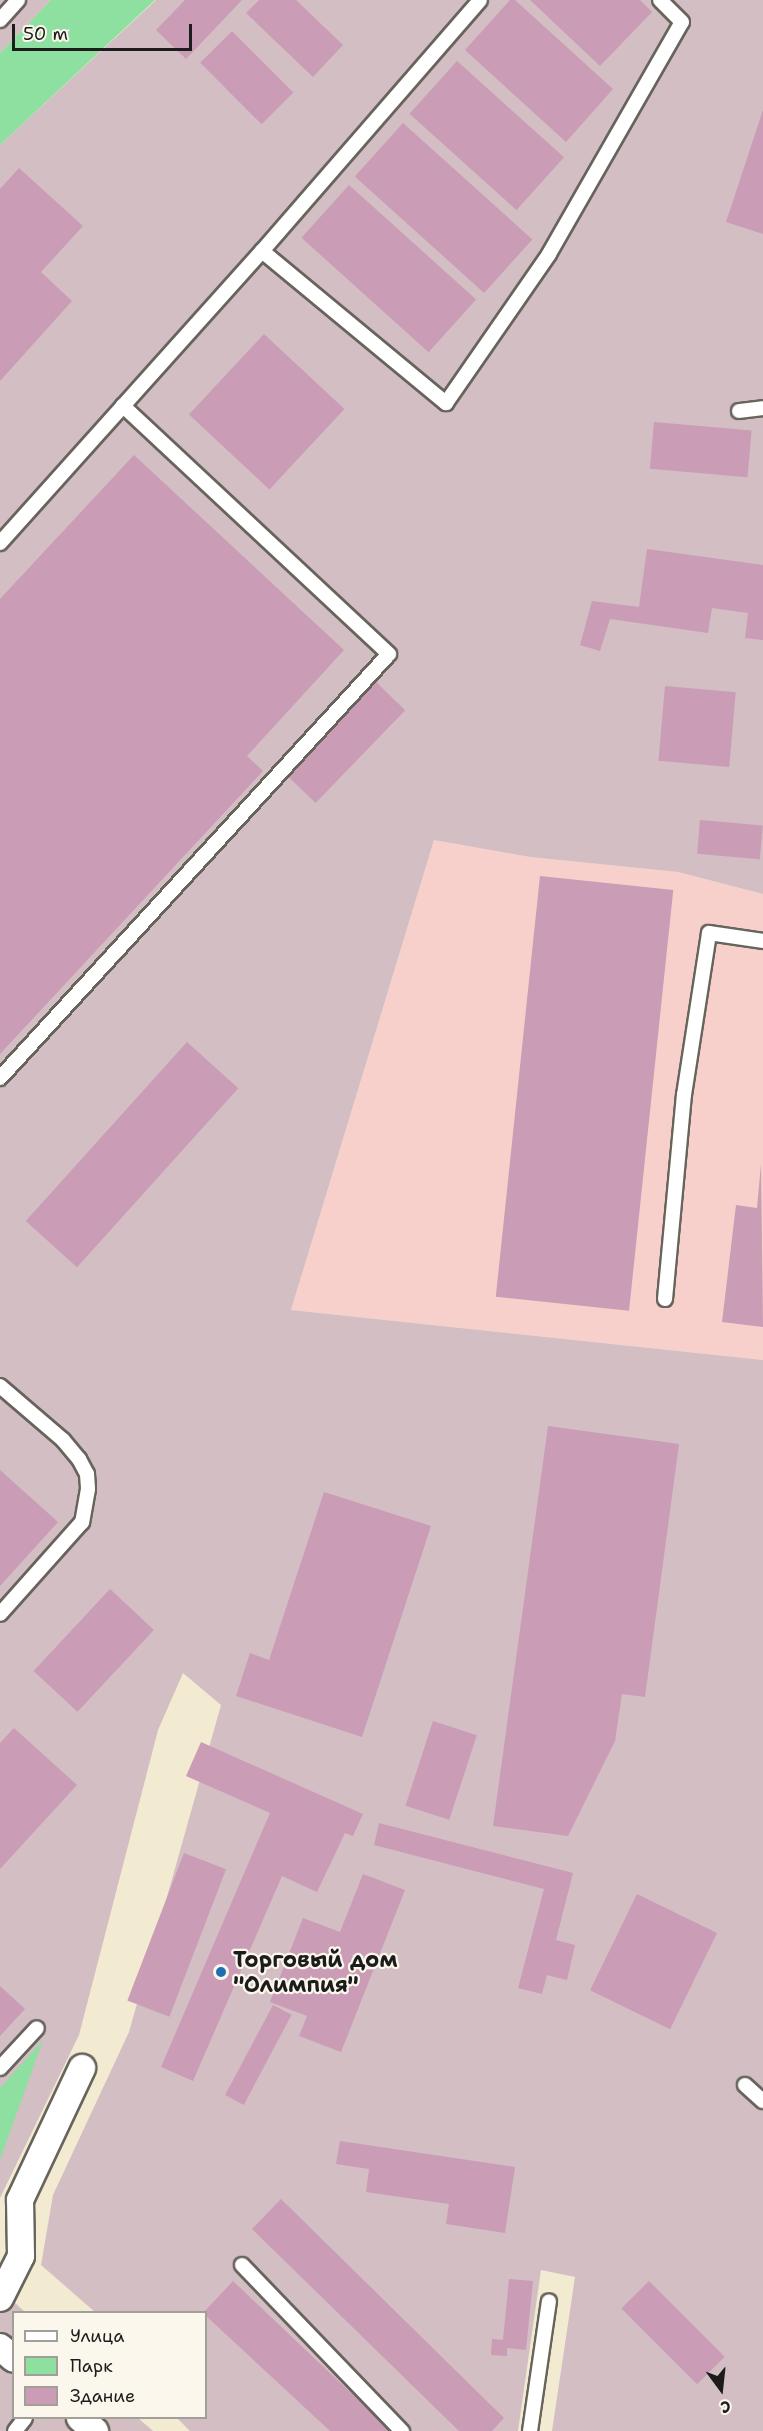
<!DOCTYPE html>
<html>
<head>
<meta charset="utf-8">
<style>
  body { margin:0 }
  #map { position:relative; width:763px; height:2431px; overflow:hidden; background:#f3ead2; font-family:"Shantell Sans",sans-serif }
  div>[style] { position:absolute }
  .built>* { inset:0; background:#f7d0cc }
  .industrial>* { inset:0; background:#d2bec3 }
  .green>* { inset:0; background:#8ee0a0 }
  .building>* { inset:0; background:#cb9cb5; transform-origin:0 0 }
  .roads { filter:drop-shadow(2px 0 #67645c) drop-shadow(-2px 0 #67645c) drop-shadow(0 2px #67645c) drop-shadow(0 -2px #67645c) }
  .service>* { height:14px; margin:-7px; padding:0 7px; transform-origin:7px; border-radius:7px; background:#fff }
  .minor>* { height:26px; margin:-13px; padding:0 13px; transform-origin:13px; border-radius:13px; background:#fff }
  .dots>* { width:16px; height:16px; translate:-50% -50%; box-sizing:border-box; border:3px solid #fbf7ec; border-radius:50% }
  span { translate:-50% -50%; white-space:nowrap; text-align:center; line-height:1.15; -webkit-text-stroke:4.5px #fbf7ec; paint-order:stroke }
  .poi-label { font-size:22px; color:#1c1c1c; font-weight:700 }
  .left { translate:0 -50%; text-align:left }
  .legend { position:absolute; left:12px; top:2311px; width:195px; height:108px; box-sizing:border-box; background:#fbf7ec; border:2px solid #a29f99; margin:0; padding:8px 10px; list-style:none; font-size:18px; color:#1c1c1c }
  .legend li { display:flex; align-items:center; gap:12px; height:30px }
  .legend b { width:30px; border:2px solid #a29f99 }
  .north { position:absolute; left:691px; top:2359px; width:60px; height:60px; -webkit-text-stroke:4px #fbf7ec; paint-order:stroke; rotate:165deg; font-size:16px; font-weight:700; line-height:24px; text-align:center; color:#1c1c1c }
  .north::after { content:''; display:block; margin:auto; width:21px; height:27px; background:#1c1c1c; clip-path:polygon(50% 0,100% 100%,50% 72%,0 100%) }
  .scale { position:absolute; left:12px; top:24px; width:180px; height:27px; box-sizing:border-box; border:3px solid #1c1c1c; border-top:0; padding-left:8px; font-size:18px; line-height:21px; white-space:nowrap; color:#1c1c1c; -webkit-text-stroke:4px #fbf7ec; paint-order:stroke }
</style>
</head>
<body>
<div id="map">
  <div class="built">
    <div style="clip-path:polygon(434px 840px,530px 857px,678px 872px,763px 894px,763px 1360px,291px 1310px)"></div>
  </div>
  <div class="industrial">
    <div style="clip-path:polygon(0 0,51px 0,0 53px)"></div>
    <div style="clip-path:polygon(156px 0,763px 0,763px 894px,678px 872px,530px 857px,434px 840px,291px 1310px,763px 1360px,763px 2431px,552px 2431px,575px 2277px,541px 2270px,518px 2431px,190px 2431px,177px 2418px,206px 2418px,206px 2312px,95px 2312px,41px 2265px,53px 2195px,129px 2032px,221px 1705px,183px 1673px,158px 1730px,79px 2035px,0 2198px,0 145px)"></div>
    <div style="clip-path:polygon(0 2289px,25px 2312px,14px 2312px,14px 2418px,138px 2418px,153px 2431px,0 2431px)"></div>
  </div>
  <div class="green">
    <div style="clip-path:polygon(51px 0,155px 0,0 145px,0 53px)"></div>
    <div style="clip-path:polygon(43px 2040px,0 2160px,0 2088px)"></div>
  </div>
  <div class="building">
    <div style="clip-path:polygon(185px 0,242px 0,186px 59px,156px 30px)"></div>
    <div style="clip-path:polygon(259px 0,296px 0,343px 45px,313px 77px,246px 13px)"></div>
    <div style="clip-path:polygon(510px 0,515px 0,613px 89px,566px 142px,465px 50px)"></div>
    <div style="clip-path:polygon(530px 0,640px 0,652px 12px,600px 66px)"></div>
    <div style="left:232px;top:31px;width:87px;height:45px;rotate:45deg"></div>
    <div style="left:457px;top:61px;width:144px;height:71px;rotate:42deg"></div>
    <div style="clip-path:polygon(763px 110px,763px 234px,726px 222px)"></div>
    <div style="left:403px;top:123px;width:174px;height:72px;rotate:42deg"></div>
    <div style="clip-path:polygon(19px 168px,83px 226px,41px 272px,72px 301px,0 381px,0 189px)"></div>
    <div style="left:349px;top:185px;width:171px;height:71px;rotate:42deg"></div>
    <div style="left:264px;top:334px;width:110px;height:110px;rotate:43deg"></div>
    <div style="left:654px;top:422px;width:98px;height:47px;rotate:5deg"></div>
    <div style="clip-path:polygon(134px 455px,344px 650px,247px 756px,263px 771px,0 1054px,0 599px)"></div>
    <div style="clip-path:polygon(647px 549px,763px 565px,763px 640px,745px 638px,748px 613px,712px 608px,708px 633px,610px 619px,600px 651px,580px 645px,592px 601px,639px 607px)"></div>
    <div style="left:375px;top:681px;width:42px;height:129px;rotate:44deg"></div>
    <div style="left:665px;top:686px;width:71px;height:75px;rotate:5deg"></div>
    <div style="left:700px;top:820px;width:63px;height:34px;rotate:5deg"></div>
    <div style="left:540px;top:876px;width:134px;height:423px;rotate:6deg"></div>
    <div style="left:187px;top:1042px;width:69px;height:241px;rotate:42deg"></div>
    <div style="clip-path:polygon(761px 1164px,763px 1327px,722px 1322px,736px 1205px,757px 1208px)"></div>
    <div style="clip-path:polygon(548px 1426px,679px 1444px,645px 1697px,622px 1694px,615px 1741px,568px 1836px,493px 1826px)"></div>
    <div style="clip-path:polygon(0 1470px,58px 1522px,0 1586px)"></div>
    <div style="clip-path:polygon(324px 1492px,431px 1526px,362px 1737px,236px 1696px,250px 1653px,269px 1660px)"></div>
    <div style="left:110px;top:1589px;width:60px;height:112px;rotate:43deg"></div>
    <div style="left:433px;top:1721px;width:46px;height:89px;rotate:18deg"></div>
    <div style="clip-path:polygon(14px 1728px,77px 1785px,0 1869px,0 1743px)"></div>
    <div style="clip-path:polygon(201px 1742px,363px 1814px,353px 1836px,345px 1833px,317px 1892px,282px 1876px,193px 2081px,161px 2067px,270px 1813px,186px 1776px)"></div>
    <div style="clip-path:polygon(379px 1823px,573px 1873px,556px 1940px,575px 1945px,567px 1980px,547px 1975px,542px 1994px,518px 1988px,544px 1889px,374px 1845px)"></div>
    <div style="left:184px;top:1853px;width:45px;height:158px;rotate:21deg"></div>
    <div style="clip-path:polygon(363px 1874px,405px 1890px,341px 2052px,299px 2036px,307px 2016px,270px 2002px,303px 1918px,340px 1932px)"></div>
    <div style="left:637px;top:1894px;width:89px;height:107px;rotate:26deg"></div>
    <div style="clip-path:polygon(0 1986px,25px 2009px,0 2036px)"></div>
    <div style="left:273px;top:2005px;width:21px;height:102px;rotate:28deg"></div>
    <div style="clip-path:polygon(340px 2141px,515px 2167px,505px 2233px,446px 2224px,449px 2204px,366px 2192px,369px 2169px,336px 2164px)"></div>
    <div style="clip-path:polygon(281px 2199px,504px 2418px,492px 2431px,459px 2431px,252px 2229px)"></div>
    <div style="clip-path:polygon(509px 2279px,533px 2281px,526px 2350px,507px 2348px,507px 2356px,491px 2355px,492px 2339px,503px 2340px)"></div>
    <div style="clip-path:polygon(233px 2281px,391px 2431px,330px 2431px,206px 2316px,204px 2312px)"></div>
    <div style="left:649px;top:2281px;width:107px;height:39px;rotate:45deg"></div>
  </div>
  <div class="roads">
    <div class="service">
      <div style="left:0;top:20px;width:27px;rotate:-48deg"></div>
      <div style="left:262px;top:251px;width:239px;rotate:39.6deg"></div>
      <div style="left:446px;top:403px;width:181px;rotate:-55.3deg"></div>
      <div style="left:549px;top:254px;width:267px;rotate:-60.2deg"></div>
      <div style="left:682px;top:22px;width:31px;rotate:-135deg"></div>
      <div style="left:739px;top:411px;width:24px;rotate:-7deg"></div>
      <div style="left:0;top:543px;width:392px;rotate:-48.1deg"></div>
      <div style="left:262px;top:251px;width:332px;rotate:-49deg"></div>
      <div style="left:0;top:1078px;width:575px;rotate:-47.47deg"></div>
      <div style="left:389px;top:654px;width:364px;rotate:-137deg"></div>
      <div style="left:665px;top:1299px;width:205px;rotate:-84.7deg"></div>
      <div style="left:684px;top:1095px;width:164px;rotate:-81.2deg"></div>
      <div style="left:709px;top:933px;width:55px;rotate:8.4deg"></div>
      <div style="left:0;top:1386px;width:83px;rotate:40.6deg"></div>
      <div style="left:63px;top:1440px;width:25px;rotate:50deg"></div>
      <div style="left:79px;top:1459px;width:17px;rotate:62deg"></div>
      <div style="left:87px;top:1474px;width:15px;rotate:86deg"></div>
      <div style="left:88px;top:1489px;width:34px;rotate:100deg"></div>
      <div style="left:82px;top:1522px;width:123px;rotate:131.7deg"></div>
      <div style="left:0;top:2068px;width:54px;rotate:-47.2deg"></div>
      <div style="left:745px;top:2085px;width:24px;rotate:42deg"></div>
      <div style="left:242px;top:2265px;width:231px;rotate:46.1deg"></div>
      <div style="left:15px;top:2431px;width:16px;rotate:-52deg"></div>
      <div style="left:530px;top:2431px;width:131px;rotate:-81.7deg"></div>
    </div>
    <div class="minor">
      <div style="left:0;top:2298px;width:47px;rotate:-63.4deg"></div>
      <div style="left:21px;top:2256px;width:56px;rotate:-91deg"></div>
      <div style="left:20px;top:2200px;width:146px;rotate:-64.8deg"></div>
      <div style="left:0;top:2347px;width:18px;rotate:41deg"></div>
      <div style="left:80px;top:2418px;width:20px;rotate:41deg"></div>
    </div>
  </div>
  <div class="dots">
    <div style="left:221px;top:1972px;background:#1f6fb2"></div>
  </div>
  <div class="poi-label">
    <span class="left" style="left:233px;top:1972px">Торговый дом<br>"Олимпия"</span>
  </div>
  <ul class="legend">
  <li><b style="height:8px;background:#fff"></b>Улица</li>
  <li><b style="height:16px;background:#8ee0a0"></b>Парк</li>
  <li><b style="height:16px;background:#cb9cb5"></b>Здание</li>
  </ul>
  <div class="north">С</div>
  <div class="scale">50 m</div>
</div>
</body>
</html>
